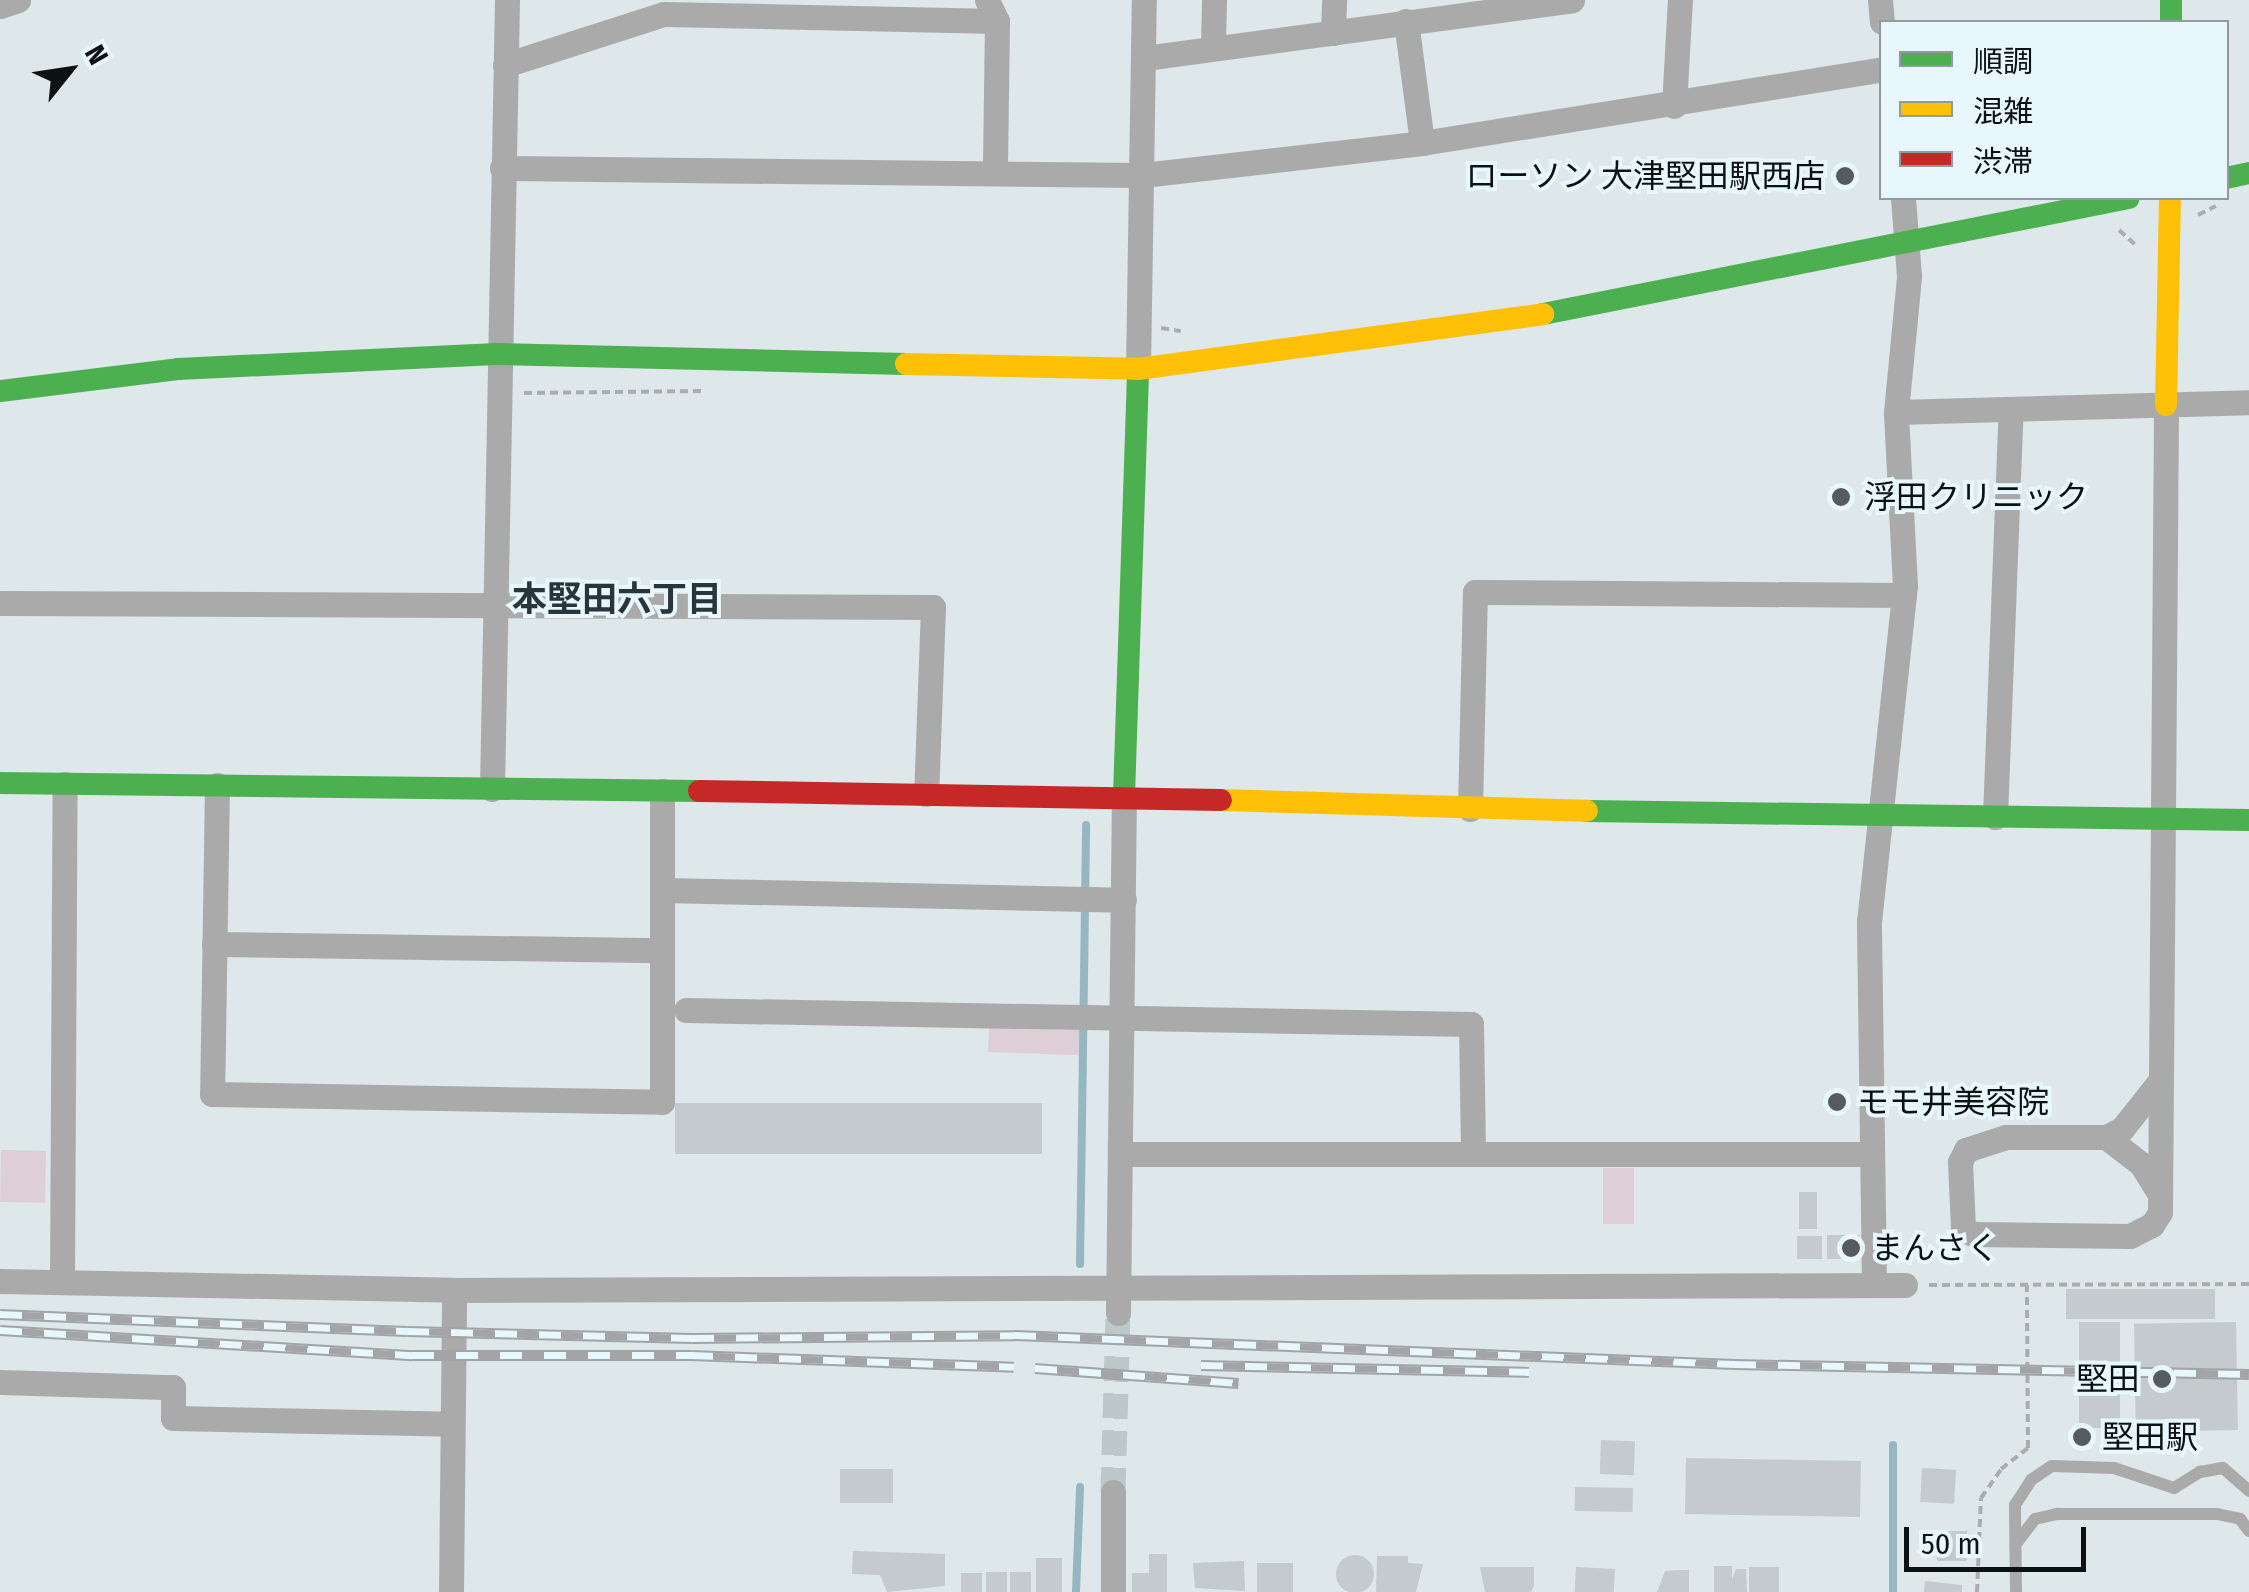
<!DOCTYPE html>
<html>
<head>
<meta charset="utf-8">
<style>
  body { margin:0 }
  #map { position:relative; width:2249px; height:1592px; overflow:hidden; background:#dee7ea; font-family:"Fira Sans Condensed","Noto Sans JP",sans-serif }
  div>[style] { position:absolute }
  .green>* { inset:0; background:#ddcfd5; transform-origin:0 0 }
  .stream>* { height:8px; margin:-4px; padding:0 4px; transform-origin:4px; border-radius:4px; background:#96b7c1 }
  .building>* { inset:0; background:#c4cacd; transform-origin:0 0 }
  .round { border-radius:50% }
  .street-tunnel>* { height:25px; margin-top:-12.5px; transform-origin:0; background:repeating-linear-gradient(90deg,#bec7ca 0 25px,transparent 0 37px) }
  .path>* { height:4px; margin-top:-2px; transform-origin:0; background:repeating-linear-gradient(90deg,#abacae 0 8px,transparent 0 13px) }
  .lane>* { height:12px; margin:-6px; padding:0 6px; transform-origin:6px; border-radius:6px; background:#abaaab }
  .street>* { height:25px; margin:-12.5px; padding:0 12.5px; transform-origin:12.5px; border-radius:12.5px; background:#abaaab }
  .fast>* { height:22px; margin:-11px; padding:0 11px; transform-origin:11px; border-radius:11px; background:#4caf50 }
  .slow>* { height:22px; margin:-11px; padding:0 11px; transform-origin:11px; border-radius:11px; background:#ffc107 }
  .jam>* { height:22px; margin:-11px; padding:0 11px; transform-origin:11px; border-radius:11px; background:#c62828 }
  .rail>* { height:11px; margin-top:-5.5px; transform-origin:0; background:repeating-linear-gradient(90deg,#e7f7fc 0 22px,#a2a4a6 0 44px); box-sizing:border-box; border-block:2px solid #a2a4a6 }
  .dots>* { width:28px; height:28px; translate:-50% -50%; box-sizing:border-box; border:5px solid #e7f7fc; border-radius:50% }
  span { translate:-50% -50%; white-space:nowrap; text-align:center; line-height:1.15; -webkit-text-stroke:8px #e7f7fc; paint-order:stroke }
  .poi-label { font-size:32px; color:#0c1112 }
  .right { translate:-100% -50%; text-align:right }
  .left { translate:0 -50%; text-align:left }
  .neighbourhood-label { font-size:35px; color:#293539; font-weight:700 }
  .legend { position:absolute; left:1879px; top:20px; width:350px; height:180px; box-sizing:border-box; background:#e7f7fc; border:2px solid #8f9b9e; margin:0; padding:12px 18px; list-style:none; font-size:30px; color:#0c1112 }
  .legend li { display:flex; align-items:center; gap:20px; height:50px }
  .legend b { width:50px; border:2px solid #8f9b9e }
  .north { position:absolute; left:20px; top:20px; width:100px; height:100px; -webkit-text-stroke:8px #e7f7fc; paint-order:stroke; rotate:60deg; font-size:28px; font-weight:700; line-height:40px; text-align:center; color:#0c1112 }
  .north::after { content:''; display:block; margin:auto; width:35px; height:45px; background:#0c1112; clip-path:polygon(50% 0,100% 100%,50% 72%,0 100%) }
  .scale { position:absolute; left:1904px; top:1527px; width:182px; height:45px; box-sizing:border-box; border:5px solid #0c1112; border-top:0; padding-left:12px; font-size:30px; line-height:35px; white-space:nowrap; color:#0c1112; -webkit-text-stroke:8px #e7f7fc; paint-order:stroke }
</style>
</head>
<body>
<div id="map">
  <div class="green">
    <div style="left:989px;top:1027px;width:93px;height:25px;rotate:2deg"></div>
    <div style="left:1px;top:1150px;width:45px;height:52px;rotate:1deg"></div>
    <div style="left:1603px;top:1168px;width:31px;height:56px"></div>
  </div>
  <div class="stream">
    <div style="left:1080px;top:1264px;width:439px;rotate:-89.2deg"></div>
    <div style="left:1076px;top:1592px;width:105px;rotate:-87.8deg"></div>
    <div style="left:1893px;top:1592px;width:147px;rotate:-90deg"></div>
  </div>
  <div class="building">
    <div style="left:675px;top:1103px;width:367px;height:51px"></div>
    <div style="left:1799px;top:1192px;width:18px;height:37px"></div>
    <div style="left:1827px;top:1235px;width:33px;height:24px"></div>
    <div style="left:1797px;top:1236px;width:25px;height:23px"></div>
    <div style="left:2066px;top:1289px;width:149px;height:30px"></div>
    <div style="left:2079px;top:1322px;width:41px;height:106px"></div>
    <div style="left:2236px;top:1322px;width:108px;height:102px;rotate:89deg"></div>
    <div style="left:1601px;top:1440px;width:34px;height:34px;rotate:2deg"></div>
    <div style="left:1686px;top:1458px;width:175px;height:56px;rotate:1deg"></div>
    <div style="left:1922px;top:1468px;width:34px;height:34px;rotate:3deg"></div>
    <div style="left:840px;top:1469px;width:53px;height:34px"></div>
    <div style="left:1575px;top:1487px;width:58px;height:24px;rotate:1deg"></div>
    <div style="left:1937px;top:1531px;width:30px;height:30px"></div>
    <div style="clip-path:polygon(853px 1551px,945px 1554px,945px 1586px,887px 1592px,880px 1575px,852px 1574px)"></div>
    <div style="clip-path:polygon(1149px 1554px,1167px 1554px,1167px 1592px,1132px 1592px,1132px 1573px,1149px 1573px)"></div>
    <div class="round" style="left:1336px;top:1555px;width:38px;height:38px"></div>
    <div style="clip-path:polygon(1377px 1556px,1408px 1556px,1408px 1563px,1423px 1564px,1416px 1592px,1376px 1592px)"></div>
    <div style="left:1036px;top:1558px;width:26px;height:34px"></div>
    <div style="clip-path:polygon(1244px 1561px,1245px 1591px,1195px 1588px,1193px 1563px)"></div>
    <div style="left:1257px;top:1563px;width:36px;height:29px"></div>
    <div style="clip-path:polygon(1714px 1566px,1732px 1566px,1732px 1579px,1736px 1569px,1746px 1569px,1747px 1592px,1714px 1592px)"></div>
    <div style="clip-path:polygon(1480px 1567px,1534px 1567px,1534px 1586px,1531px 1592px,1485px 1592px)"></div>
    <div style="left:1576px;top:1567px;width:39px;height:25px;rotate:3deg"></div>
    <div style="left:1749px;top:1567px;width:30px;height:25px"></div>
    <div style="clip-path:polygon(1681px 1570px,1689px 1570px,1689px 1592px,1657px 1592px,1665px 1571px)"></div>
    <div style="left:986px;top:1572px;width:21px;height:20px"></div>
    <div style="left:1010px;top:1572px;width:21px;height:20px"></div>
    <div style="left:961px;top:1573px;width:21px;height:19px"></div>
    <div style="clip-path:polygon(1925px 1581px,1962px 1585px,1962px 1592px,1924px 1592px)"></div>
  </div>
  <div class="street-tunnel">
    <div style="left:1113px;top:1492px;width:179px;rotate:-88.4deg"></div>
  </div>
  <div class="path">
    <div style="left:2198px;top:215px;width:20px;rotate:-27deg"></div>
    <div style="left:2119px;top:230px;width:25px;rotate:42deg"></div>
    <div style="left:1161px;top:328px;width:20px;rotate:9deg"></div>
    <div style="left:524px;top:393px;width:180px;rotate:-0.6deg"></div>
    <div style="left:1929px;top:1285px;width:320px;rotate:-0.2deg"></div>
    <div style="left:1977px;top:1592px;width:94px;rotate:-87.6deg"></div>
    <div style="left:1981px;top:1498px;width:35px;rotate:-55deg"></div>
    <div style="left:2001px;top:1469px;width:34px;rotate:-38deg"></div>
    <div style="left:2028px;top:1448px;width:163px;rotate:-90.4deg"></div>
  </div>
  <div class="lane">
    <div style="left:2016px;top:1544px;width:31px;rotate:-53deg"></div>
    <div style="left:2035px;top:1519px;width:23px;rotate:-13deg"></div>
    <div style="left:2057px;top:1514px;width:160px"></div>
    <div style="left:2217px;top:1514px;width:24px;rotate:12deg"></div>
    <div style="left:2240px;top:1519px;width:15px;rotate:53deg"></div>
    <div style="left:2016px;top:1592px;width:87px;rotate:-90.7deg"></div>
    <div style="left:2015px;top:1505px;width:30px;rotate:-57deg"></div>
    <div style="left:2031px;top:1480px;width:25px;rotate:-34deg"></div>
    <div style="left:2052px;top:1466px;width:62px;rotate:1.8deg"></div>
    <div style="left:2114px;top:1468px;width:63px;rotate:18.4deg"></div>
    <div style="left:2174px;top:1488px;width:31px;rotate:-32deg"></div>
    <div style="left:2200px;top:1472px;width:23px;rotate:-10deg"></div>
    <div style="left:2223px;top:1468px;width:35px;rotate:41deg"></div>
  </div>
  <div class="street">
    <div style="left:987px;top:0;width:23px;rotate:65deg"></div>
    <div style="left:997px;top:21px;width:150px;rotate:90.8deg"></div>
    <div style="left:1880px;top:0;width:22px;rotate:85deg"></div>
    <div style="left:0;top:6px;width:19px;rotate:-18deg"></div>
    <div style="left:1406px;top:21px;width:123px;rotate:82.5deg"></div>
    <div style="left:1333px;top:33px;width:33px;rotate:-88deg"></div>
    <div style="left:1213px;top:48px;width:48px;rotate:-88.8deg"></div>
    <div style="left:1145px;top:58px;width:431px;rotate:-7.7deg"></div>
    <div style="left:505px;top:65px;width:167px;rotate:-17.8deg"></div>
    <div style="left:664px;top:14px;width:333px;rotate:1.2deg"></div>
    <div style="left:1674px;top:106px;width:106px;rotate:-86.8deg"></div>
    <div style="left:502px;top:168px;width:641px;rotate:0.63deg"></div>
    <div style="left:1143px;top:175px;width:281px;rotate:-6.5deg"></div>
    <div style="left:1422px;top:143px;width:466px;rotate:-9.1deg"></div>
    <div style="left:1138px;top:369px;width:369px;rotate:-89.1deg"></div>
    <div style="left:1896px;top:412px;width:353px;rotate:-1.6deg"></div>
    <div style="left:0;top:603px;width:933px;rotate:0.25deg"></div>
    <div style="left:933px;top:607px;width:187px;rotate:92.1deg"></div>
    <div style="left:217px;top:785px;width:309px;rotate:90.9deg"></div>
    <div style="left:212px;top:1094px;width:450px;rotate:1deg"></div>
    <div style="left:662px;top:1102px;width:311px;rotate:-90deg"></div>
    <div style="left:492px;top:789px;width:789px;rotate:-88.91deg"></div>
    <div style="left:1470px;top:809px;width:217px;rotate:-88.7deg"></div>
    <div style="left:1475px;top:592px;width:429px;rotate:0.4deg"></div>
    <div style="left:1995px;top:817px;width:408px;rotate:-87.8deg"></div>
    <div style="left:662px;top:890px;width:462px;rotate:1.2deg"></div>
    <div style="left:214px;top:944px;width:448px;rotate:0.8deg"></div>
    <div style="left:686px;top:1010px;width:785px;rotate:1.02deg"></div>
    <div style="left:1471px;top:1024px;width:128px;rotate:89.1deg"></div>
    <div style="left:2160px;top:1081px;width:61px;rotate:128.4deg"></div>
    <div style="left:2122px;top:1129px;width:18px;rotate:153deg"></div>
    <div style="left:2106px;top:1137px;width:100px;rotate:180deg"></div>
    <div style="left:2006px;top:1137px;width:42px;rotate:162deg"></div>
    <div style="left:1966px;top:1150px;width:13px;rotate:117deg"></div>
    <div style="left:1960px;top:1162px;width:66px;rotate:87.4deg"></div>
    <div style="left:1963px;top:1228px;width:12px;rotate:31deg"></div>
    <div style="left:1973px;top:1234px;width:157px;rotate:0.7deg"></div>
    <div style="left:2130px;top:1236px;width:25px;rotate:-27deg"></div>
    <div style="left:2152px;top:1225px;width:15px;rotate:-58deg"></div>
    <div style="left:2160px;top:1212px;width:807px;rotate:-89.57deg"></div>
    <div style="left:2106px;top:1137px;width:44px;rotate:37.6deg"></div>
    <div style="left:2141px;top:1164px;width:36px;rotate:58deg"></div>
    <div style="left:1122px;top:1154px;width:750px"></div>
    <div style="left:0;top:1281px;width:454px;rotate:1.1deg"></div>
    <div style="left:454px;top:1290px;width:1451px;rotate:-0.2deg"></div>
    <div style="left:62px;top:1282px;width:498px;rotate:-89.7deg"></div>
    <div style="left:1874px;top:1285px;width:363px;rotate:-90.8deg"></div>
    <div style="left:1869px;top:922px;width:338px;rotate:-83.9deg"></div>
    <div style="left:1905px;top:586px;width:174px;rotate:-93deg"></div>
    <div style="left:1896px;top:412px;width:137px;rotate:-84.5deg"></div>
    <div style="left:1909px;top:276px;width:78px;rotate:-94.4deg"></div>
    <div style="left:1118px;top:1313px;width:517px;rotate:-89.34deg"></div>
    <div style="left:0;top:1382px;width:173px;rotate:1.7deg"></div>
    <div style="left:173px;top:1387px;width:31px;rotate:90deg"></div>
    <div style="left:173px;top:1418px;width:279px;rotate:1.2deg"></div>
    <div style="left:1113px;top:1492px;width:100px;rotate:90deg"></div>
    <div style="left:451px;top:1592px;width:302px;rotate:-89.4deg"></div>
  </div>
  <div class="fast">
    <div style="left:2171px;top:0;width:22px;rotate:90deg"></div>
    <div style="left:2226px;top:178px;width:24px;rotate:-12deg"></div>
    <div style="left:1543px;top:314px;width:597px;rotate:-11.2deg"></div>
    <div style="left:0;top:391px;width:179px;rotate:-7deg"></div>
    <div style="left:178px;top:369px;width:319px;rotate:-2.7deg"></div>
    <div style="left:497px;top:354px;width:409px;rotate:1.4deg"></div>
    <div style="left:0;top:783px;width:699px;rotate:0.66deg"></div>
    <div style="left:1124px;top:796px;width:427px;rotate:-88.1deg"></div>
    <div style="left:1587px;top:811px;width:662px;rotate:0.78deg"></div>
  </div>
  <div class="slow">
    <div style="left:906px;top:364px;width:232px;rotate:1.2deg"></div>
    <div style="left:1138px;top:369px;width:409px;rotate:-7.7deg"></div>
    <div style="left:2166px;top:405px;width:207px;rotate:-88.9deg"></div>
    <div style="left:1221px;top:800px;width:366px;rotate:1.7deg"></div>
  </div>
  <div class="jam">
    <div style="left:699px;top:791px;width:522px;rotate:0.99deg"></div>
  </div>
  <div class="rail">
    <div style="left:0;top:1314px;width:407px;rotate:2.4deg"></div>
    <div style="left:407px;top:1331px;width:285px;rotate:1.4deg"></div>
    <div style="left:692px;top:1338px;width:322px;rotate:-0.5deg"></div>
    <div style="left:1014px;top:1335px;width:721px;rotate:2.31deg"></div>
    <div style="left:1734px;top:1364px;width:515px;rotate:1.11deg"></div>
    <div style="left:0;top:1330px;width:413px;rotate:3.5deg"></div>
    <div style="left:412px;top:1355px;width:279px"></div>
    <div style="left:691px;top:1355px;width:323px;rotate:2.1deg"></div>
    <div style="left:1201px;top:1365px;width:328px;rotate:1.2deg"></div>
    <div style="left:1035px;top:1368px;width:204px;rotate:4.2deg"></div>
  </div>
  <div class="dots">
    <div style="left:1845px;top:176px;background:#565c5e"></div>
    <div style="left:1841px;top:497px;background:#565c5e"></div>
    <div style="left:1837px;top:1102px;background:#565c5e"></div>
    <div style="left:1851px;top:1248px;background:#565c5e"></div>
    <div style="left:2162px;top:1379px;background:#565c5e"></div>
    <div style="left:2082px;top:1437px;background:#565c5e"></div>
  </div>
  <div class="poi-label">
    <span class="right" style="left:1825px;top:176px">ローソン 大津堅田駅西店</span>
    <span class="left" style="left:1864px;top:497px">浮田クリニック</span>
    <span class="left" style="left:1857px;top:1102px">モモ井美容院</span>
    <span class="left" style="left:1871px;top:1248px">まんさく</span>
    <span class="right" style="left:2140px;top:1379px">堅田</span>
    <span class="left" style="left:2102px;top:1437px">堅田駅</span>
  </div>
  <div class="neighbourhood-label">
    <span style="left:617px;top:599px">本堅田六丁目</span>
  </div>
  <ul class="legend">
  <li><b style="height:12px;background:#4caf50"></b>順調</li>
  <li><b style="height:12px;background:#ffc107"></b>混雑</li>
  <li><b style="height:12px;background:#c62828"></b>渋滞</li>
  </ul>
  <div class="north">N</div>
  <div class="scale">50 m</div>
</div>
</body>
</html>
